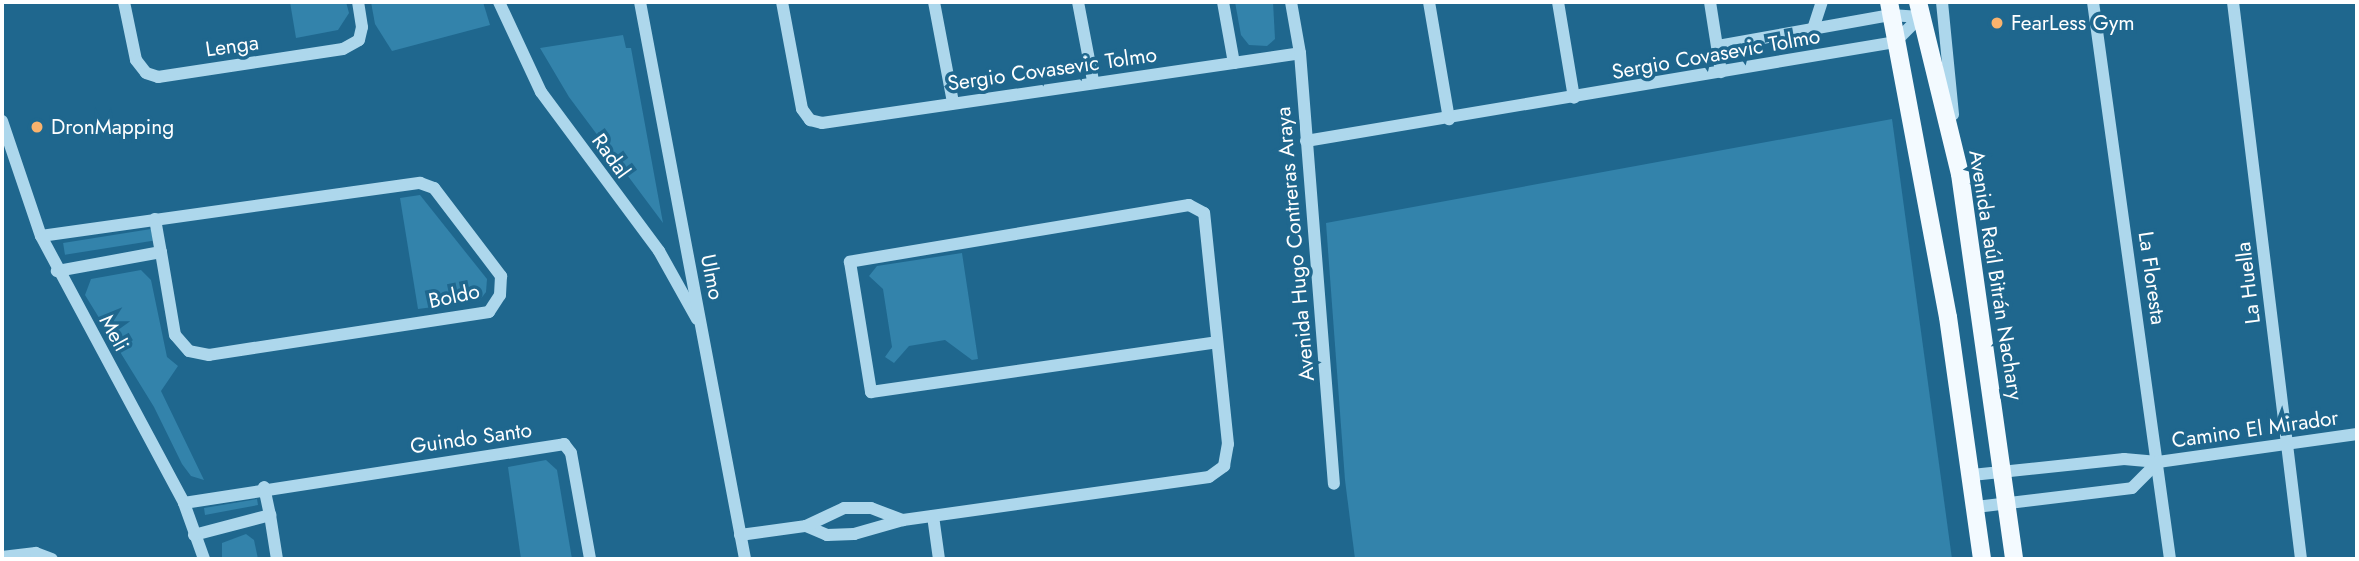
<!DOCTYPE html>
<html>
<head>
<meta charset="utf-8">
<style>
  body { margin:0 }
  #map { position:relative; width:2359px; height:561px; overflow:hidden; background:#1f678e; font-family:Jost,sans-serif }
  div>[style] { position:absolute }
  .green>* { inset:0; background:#3383ab; transform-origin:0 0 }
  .minor>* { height:12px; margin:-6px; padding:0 6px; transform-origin:6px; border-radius:6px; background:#add7ec }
  .major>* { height:18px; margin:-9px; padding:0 9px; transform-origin:9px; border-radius:9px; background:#f3faff }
  .dots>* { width:19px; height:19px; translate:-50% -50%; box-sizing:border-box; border:4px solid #1f678e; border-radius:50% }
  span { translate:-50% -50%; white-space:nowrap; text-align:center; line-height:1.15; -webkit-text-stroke:7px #1f678e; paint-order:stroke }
  .poi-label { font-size:21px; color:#fff }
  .left { translate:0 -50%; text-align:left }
  .street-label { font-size:21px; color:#fff }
  .frame { position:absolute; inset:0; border:4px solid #fff; pointer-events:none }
</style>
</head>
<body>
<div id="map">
  <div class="green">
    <div style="clip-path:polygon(290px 2px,346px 2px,349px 13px,338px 30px,296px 38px)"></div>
    <div style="clip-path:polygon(371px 2px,483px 2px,490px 25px,392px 51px,375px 24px)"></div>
    <div style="clip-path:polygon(1235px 2px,1273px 2px,1275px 39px,1267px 46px,1249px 45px,1241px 35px)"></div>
    <div style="clip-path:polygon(623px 35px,626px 48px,631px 48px,663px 223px,569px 97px,540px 48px)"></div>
    <div style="clip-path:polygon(1892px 119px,1952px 559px,1355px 559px,1345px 480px,1326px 223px)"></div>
    <div style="clip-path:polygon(420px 195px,487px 279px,486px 292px,479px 301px,418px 309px,400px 198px)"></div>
    <div style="left:151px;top:229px;width:12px;height:89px;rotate:81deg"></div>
    <div style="clip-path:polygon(962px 253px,978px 359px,972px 360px,945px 340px,909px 346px,894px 363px,885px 357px,892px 347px,883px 289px,869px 276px,877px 266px)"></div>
    <div style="clip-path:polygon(141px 270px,151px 280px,167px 357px,178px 366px,161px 391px,204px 480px,191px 476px,182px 464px,154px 407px,85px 295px,91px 279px)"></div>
    <div style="clip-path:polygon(546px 460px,557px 470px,572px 559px,521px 559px,508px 467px)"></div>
    <div style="clip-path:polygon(257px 499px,258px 505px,205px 515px,204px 508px)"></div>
    <div style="clip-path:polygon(246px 534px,254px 540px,258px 559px,222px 559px,222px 543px)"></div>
  </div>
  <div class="minor">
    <div style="left:124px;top:2px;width:59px;rotate:78.3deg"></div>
    <div style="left:136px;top:60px;width:16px;rotate:52deg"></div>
    <div style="left:146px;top:73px;width:13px;rotate:18deg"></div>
    <div style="left:158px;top:77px;width:187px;rotate:-8.6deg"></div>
    <div style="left:343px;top:49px;width:18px;rotate:-29deg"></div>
    <div style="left:359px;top:40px;width:13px;rotate:-77deg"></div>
    <div style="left:362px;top:27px;width:25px;rotate:-99deg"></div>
    <div style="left:499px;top:2px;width:99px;rotate:65deg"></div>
    <div style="left:541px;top:92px;width:198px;rotate:53.4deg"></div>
    <div style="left:659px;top:251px;width:78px;rotate:60.8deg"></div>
    <div style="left:640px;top:2px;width:567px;rotate:79.32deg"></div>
    <div style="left:782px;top:2px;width:109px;rotate:79.4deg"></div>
    <div style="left:802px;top:109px;width:14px;rotate:54deg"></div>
    <div style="left:810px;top:120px;width:12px;rotate:14deg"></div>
    <div style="left:822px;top:123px;width:483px;rotate:-8.3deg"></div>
    <div style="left:934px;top:2px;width:103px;rotate:79.3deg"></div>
    <div style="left:1078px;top:2px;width:80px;rotate:79.2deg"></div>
    <div style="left:1223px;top:2px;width:62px;rotate:79.8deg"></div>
    <div style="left:1291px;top:2px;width:52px;rotate:80deg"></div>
    <div style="left:1300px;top:53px;width:432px;rotate:85.5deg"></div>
    <div style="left:1429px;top:2px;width:119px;rotate:80.3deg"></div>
    <div style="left:1558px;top:2px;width:97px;rotate:80.5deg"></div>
    <div style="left:1710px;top:2px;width:71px;rotate:81.1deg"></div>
    <div style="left:1942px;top:2px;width:113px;rotate:84.4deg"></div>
    <div style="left:2093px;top:2px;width:562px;rotate:82.13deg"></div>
    <div style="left:2233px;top:2px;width:561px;rotate:83.04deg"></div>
    <div style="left:1813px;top:29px;width:28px;rotate:-72deg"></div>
    <div style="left:1718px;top:46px;width:176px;rotate:-10.2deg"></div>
    <div style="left:1891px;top:15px;width:29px;rotate:4deg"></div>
    <div style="left:2px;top:121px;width:121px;rotate:71.3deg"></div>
    <div style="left:41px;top:236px;width:303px;rotate:61.8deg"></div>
    <div style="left:184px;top:503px;width:59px;rotate:70.3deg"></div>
    <div style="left:1306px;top:141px;width:597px;rotate:-9.54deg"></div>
    <div style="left:1895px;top:42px;width:35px;rotate:-45deg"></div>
    <div style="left:155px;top:219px;width:34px;rotate:80deg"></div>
    <div style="left:41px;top:236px;width:383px;rotate:-8deg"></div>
    <div style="left:420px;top:183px;width:15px;rotate:20deg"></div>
    <div style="left:434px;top:188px;width:111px;rotate:52.7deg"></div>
    <div style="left:501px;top:276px;width:19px;rotate:93deg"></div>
    <div style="left:500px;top:295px;width:20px;rotate:123deg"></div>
    <div style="left:489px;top:312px;width:283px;rotate:171.3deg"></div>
    <div style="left:209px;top:355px;width:20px;rotate:-169deg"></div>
    <div style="left:189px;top:351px;width:21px;rotate:-131deg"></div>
    <div style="left:175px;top:335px;width:84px;rotate:-99.6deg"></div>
    <div style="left:161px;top:252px;width:106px;rotate:169.6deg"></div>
    <div style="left:1972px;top:475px;width:153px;rotate:-6deg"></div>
    <div style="left:2124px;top:459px;width:34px;rotate:5deg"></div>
    <div style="left:2158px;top:462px;width:201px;rotate:-8deg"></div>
    <div style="left:264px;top:487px;width:29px;rotate:78deg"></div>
    <div style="left:184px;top:503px;width:385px;rotate:-8.8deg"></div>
    <div style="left:564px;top:444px;width:11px;rotate:52deg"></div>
    <div style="left:571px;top:453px;width:108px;rotate:79.8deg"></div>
    <div style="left:1976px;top:507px;width:157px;rotate:-6.9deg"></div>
    <div style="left:2132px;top:488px;width:37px;rotate:-45deg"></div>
    <div style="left:933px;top:516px;width:43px;rotate:82.1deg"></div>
    <div style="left:806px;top:526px;width:23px;rotate:23deg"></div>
    <div style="left:827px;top:535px;width:27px;rotate:-2deg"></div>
    <div style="left:854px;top:534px;width:51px;rotate:-15.9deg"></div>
    <div style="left:903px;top:520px;width:309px;rotate:-8deg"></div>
    <div style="left:1209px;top:477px;width:19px;rotate:-36deg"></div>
    <div style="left:1224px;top:466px;width:22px;rotate:-80deg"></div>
    <div style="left:1228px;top:444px;width:232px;rotate:-95.9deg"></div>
    <div style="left:1204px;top:213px;width:17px;rotate:-152deg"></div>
    <div style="left:1189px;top:205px;width:344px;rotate:170.5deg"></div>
    <div style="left:850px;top:262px;width:132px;rotate:80.8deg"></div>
    <div style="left:871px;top:392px;width:349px;rotate:-8.2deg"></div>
    <div style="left:194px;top:535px;width:79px;rotate:-14.7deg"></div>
    <div style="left:270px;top:515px;width:45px;rotate:81deg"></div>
    <div style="left:740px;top:535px;width:67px;rotate:-7.8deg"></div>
    <div style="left:806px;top:526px;width:42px;rotate:-25.3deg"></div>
    <div style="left:844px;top:508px;width:27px"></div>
    <div style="left:871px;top:508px;width:34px;rotate:21deg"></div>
    <div style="left:2px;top:557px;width:34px;rotate:-7deg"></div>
    <div style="left:36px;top:553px;width:17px;rotate:21deg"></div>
  </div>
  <div class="major">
    <div style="left:1889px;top:2px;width:320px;rotate:79.4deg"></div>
    <div style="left:1948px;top:317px;width:244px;rotate:82deg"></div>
    <div style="left:1918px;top:2px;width:177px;rotate:76.3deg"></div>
    <div style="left:1960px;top:174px;width:389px;rotate:82deg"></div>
  </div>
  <div class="dots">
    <div style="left:1997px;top:23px;background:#fab36d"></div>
    <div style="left:37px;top:127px;background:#fab36d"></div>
  </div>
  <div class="poi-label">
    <span class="left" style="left:2011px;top:23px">FearLess Gym</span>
    <span class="left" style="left:51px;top:127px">DronMapping</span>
  </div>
  <div class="street-label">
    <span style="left:232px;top:46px;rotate:-8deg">Lenga</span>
    <span style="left:1716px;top:54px;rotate:-10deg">Sergio Covasevic Tolmo</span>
    <span style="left:1052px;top:69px;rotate:-8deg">Sergio Covasevic Tolmo</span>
    <span style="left:611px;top:156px;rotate:54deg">Radal</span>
    <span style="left:1295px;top:244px;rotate:-95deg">Avenida Hugo Contreras Araya</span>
    <span style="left:1996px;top:275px;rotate:81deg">Avenida Raúl Bitrán Nachary</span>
    <span style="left:712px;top:277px;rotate:79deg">Ulmo</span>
    <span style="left:2152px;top:278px;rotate:82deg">La Floresta</span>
    <span style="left:2248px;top:283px;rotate:-97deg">La Huella</span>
    <span style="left:454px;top:296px;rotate:-12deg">Boldo</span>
    <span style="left:114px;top:333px;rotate:61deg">Meli</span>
    <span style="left:2255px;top:429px;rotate:-8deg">Camino El Mirador</span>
    <span style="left:471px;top:438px;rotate:-8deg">Guindo Santo</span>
  </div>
  <div class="frame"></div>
</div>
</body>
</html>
